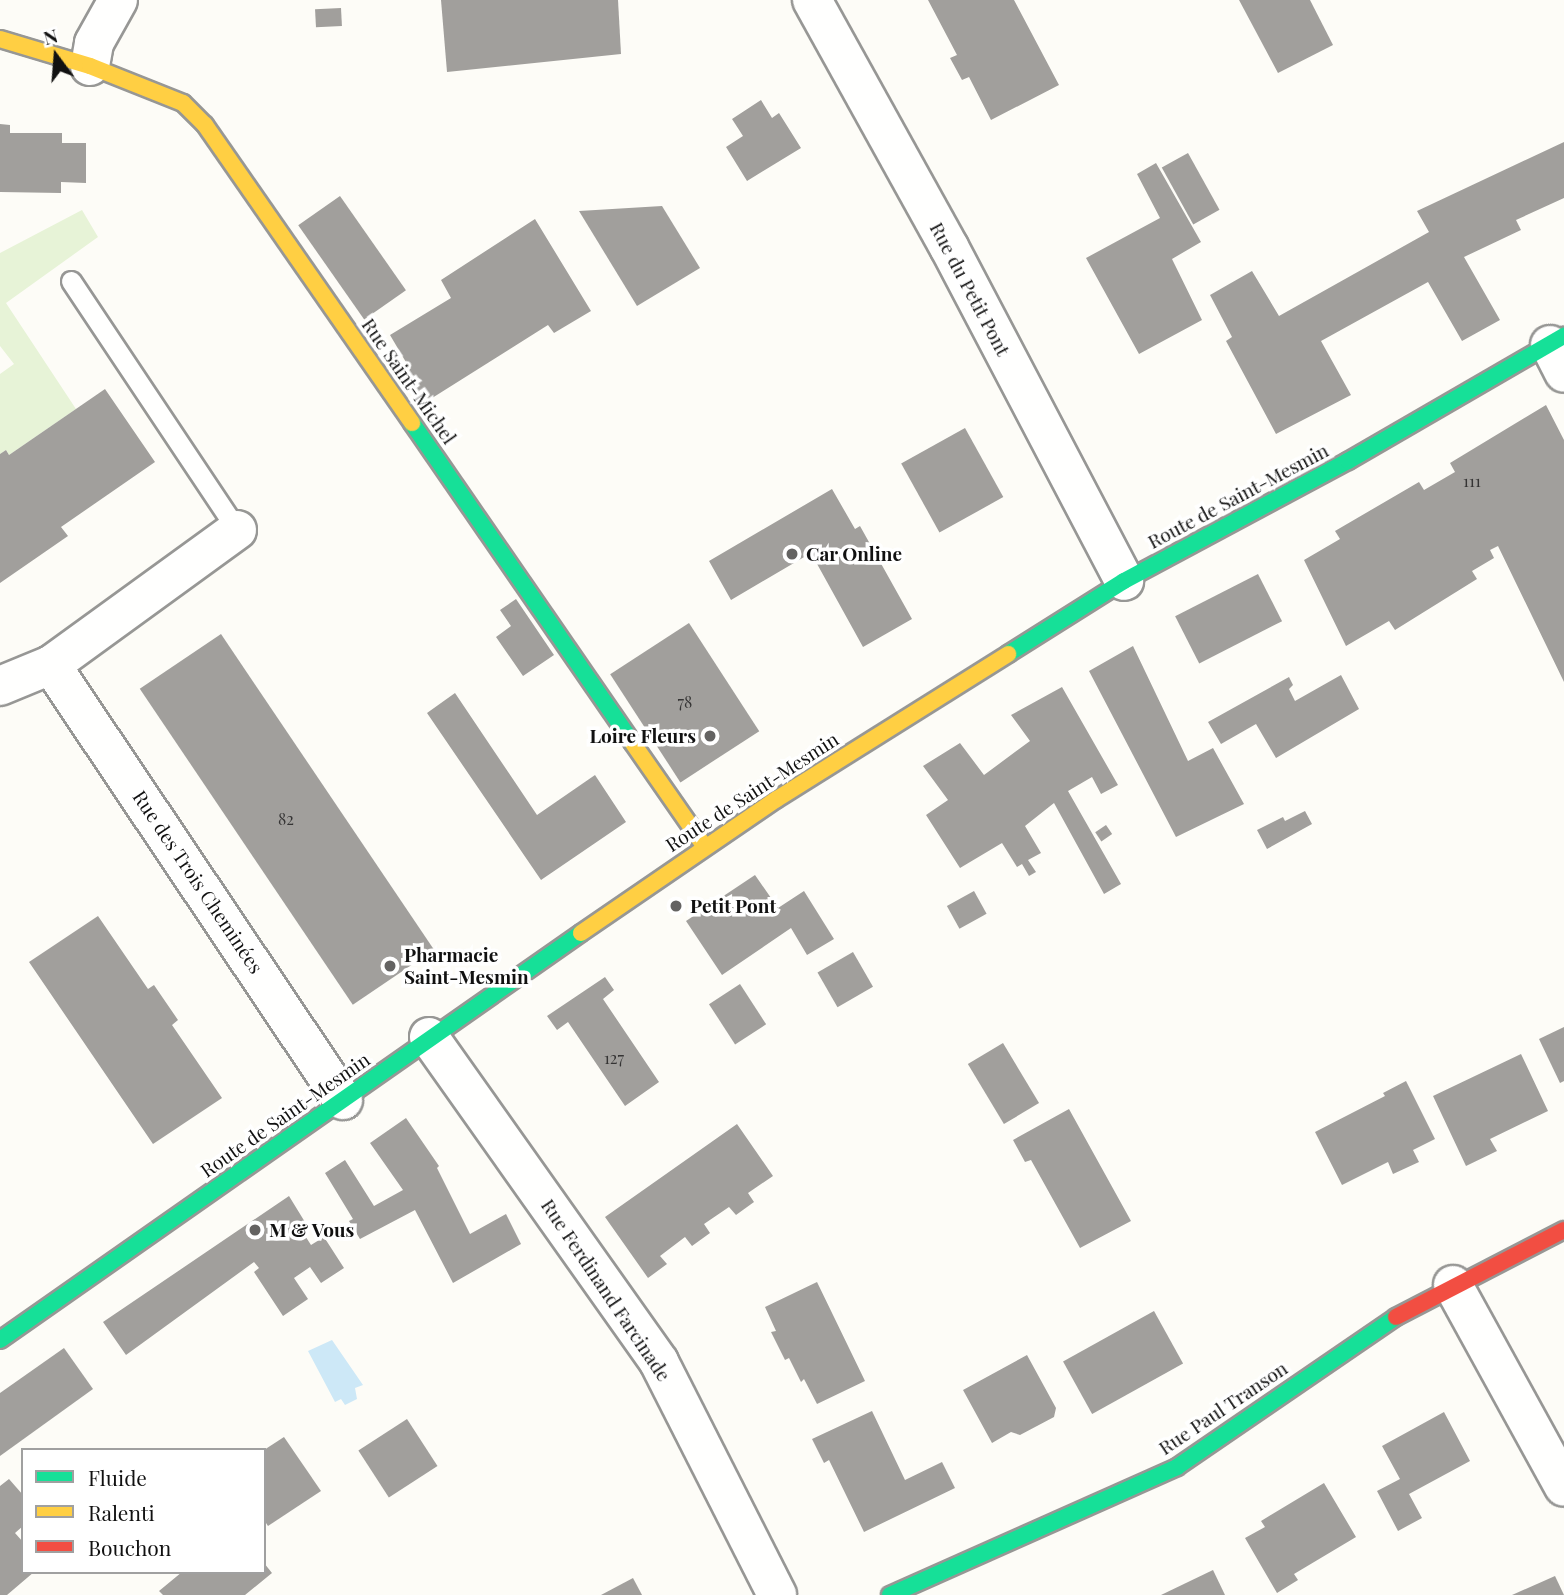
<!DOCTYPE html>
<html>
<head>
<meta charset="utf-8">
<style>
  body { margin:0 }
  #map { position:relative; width:1564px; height:1595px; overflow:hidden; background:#fdfcf7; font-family:"Playfair Display",serif }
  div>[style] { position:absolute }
  .green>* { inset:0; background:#e7f3d7 }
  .water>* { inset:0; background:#cde8f7 }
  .building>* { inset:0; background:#a19f9c; transform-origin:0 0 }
  .roads { filter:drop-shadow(2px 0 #979795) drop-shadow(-2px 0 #979795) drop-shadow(0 2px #979795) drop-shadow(0 -2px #979795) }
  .lane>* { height:19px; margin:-9.5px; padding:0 9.5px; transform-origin:9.5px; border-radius:9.5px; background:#fffffe }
  .street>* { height:38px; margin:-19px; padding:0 19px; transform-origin:19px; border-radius:19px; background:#fffffe }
  .fast>* { height:16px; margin:-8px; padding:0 8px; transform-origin:8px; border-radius:8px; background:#16e098 }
  .slow>* { height:16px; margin:-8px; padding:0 8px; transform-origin:8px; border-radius:8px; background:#ffcf43 }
  .jam>* { height:16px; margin:-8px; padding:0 8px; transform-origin:8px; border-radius:8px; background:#f24e42 }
  .dots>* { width:19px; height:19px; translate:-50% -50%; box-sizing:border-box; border:4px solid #fff; border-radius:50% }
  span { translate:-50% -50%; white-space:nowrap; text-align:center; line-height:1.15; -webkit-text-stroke:7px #fff; paint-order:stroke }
  .number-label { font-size:16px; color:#353434 }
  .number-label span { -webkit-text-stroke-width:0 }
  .street-label { font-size:19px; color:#111 }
  .poi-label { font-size:19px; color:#111; font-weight:700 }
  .left { translate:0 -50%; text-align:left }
  .right { translate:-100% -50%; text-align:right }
  .legend { position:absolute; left:21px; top:1448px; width:245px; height:126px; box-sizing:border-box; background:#fff; border:2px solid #a0a0a0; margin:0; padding:9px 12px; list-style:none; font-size:21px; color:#111 }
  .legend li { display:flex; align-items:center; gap:14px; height:35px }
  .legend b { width:35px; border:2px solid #a0a0a0 }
  .north { position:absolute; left:21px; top:21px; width:70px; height:70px; -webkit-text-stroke:5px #fff; paint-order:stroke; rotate:344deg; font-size:19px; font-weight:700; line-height:28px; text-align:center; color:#111 }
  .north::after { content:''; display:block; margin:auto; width:24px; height:32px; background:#111; clip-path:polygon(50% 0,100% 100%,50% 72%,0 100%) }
</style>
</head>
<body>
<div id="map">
  <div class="green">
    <div style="clip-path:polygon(82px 210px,98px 237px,6px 303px,76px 409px,9px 455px,6px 450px,0 454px,0 374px,14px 364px,0 346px,0 253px)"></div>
  </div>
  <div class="water">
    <div style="clip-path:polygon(332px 1340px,363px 1385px,355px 1388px,357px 1399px,345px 1405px,341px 1399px,335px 1402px,308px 1351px)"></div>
  </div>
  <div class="building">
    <div style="clip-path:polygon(441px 0,618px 0,621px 54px,447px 72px)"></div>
    <div style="clip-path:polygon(928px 0,1014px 0,1059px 85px,991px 120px,969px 77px,962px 80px,950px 58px,957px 55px)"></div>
    <div style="clip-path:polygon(1239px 0,1310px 0,1333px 45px,1278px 73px)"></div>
    <div style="left:341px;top:8px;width:18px;height:26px;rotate:87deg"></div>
    <div style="clip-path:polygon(761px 100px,772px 118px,779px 113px,801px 148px,747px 181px,726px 147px,743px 136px,732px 119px)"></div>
    <div style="clip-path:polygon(0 124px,10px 125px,10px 133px,62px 133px,62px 143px,86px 143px,86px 183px,61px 182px,61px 193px,0 192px)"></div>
    <div style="clip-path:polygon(1564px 142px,1564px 198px,1516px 220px,1521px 230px,1464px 257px,1500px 320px,1462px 341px,1428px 282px,1321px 341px,1351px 395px,1276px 434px,1226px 341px,1232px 337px,1210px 295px,1252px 271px,1279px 316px,1429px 232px,1417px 211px)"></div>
    <div style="left:1188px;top:153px;width:65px;height:30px;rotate:61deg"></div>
    <div style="clip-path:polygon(1156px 163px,1201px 242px,1172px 259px,1202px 320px,1139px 354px,1086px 258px,1160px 218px,1137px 174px)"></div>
    <div style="left:340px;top:196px;width:115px;height:51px;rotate:55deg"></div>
    <div style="clip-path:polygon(662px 206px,700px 268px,637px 306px,579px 211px)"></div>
    <div style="clip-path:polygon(535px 219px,591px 311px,554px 333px,548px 325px,421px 405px,401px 375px,410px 369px,390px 335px,451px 298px,441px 280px)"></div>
    <div style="clip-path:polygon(105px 389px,155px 462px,61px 527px,68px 536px,0 583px,0 454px,6px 450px,9px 455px)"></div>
    <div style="clip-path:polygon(1546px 405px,1564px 440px,1564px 682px,1498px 546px,1490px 550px,1494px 558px,1472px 571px,1477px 579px,1395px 630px,1389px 621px,1346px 646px,1304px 560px,1340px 539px,1335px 531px,1419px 482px,1424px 490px,1455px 472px,1450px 463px)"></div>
    <div style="left:965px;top:428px;width:79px;height:73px;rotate:61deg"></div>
    <div style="clip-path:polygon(832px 489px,855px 529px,860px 526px,912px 619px,863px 647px,811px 553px,731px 600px,709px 561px)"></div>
    <div style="left:1258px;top:574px;width:53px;height:93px;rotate:63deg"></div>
    <div style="clip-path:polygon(516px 599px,554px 655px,523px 676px,496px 637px,511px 626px,500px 610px)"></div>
    <div style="left:689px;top:623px;width:129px;height:94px;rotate:57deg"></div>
    <div style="left:221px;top:634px;width:381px;height:98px;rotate:56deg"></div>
    <div style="clip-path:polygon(1133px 646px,1188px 761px,1213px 748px,1244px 804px,1176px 837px,1089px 671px)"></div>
    <div style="clip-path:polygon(1341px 675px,1359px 709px,1276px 758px,1256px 724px,1221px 744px,1208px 722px,1289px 677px,1293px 685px,1289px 689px,1295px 701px)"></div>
    <div style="clip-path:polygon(1062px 687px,1118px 785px,1101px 794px,1092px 777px,1068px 791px,1121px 884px,1104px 894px,1054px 803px,1025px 826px,1041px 853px,1028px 860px,1036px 872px,1029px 876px,1022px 864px,1017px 867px,1002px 843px,960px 868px,926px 815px,948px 800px,923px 766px,960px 743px,984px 775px,1030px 741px,1011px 715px)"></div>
    <div style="clip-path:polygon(455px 693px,537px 815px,595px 775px,626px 822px,541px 880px,427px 713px)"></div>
    <div style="clip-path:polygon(1305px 811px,1312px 824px,1267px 849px,1257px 830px,1283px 817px,1285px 821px)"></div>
    <div style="left:1106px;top:825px;width:11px;height:13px;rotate:56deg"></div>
    <div style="clip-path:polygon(755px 875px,778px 908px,804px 891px,834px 939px,807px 955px,791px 928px,722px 975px,686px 921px)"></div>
    <div style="left:974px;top:891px;width:26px;height:31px;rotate:61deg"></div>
    <div style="clip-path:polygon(98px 916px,148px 989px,154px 985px,178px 1020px,172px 1025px,222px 1098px,153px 1144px,29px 962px)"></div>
    <div style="left:853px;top:952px;width:40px;height:41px;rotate:60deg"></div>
    <div style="clip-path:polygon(605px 977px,614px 990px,603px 999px,659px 1082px,625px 1106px,568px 1022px,557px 1030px,547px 1016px)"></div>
    <div style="left:740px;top:984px;width:48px;height:37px;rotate:57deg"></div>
    <div style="clip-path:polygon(1564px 1027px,1564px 1081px,1560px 1083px,1539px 1039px)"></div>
    <div style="left:1003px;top:1043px;width:70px;height:41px;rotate:59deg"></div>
    <div style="clip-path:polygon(1521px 1054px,1548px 1111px,1490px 1139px,1497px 1151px,1466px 1166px,1433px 1096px)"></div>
    <div style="clip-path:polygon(1406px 1081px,1435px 1139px,1413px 1150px,1419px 1162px,1393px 1174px,1388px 1162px,1342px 1185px,1315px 1132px,1385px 1096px,1383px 1093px)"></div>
    <div style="clip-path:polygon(1069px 1109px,1131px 1221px,1080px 1248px,1031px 1160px,1025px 1162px,1013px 1140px)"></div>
    <div style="clip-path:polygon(406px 1118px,439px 1166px,437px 1168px,470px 1234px,506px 1214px,521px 1244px,453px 1283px,415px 1210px,360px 1239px,349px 1221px,353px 1219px,325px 1173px,345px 1160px,374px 1206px,403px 1190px,370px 1143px)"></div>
    <div style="clip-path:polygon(737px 1124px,773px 1176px,748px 1193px,754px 1202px,736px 1215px,729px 1207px,704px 1224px,710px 1233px,692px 1246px,685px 1237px,660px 1256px,667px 1264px,648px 1278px,605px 1217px)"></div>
    <div style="clip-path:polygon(289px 1196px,308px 1227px,302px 1231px,311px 1245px,324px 1237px,344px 1268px,321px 1283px,310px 1267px,294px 1278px,308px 1299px,283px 1316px,254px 1272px,259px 1268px,254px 1262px,126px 1355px,103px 1322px)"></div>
    <div style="clip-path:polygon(817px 1282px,865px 1381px,817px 1404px,804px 1379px,801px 1382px,789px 1358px,785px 1360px,771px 1332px,776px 1331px,765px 1307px)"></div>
    <div style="left:1154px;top:1311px;width:60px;height:104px;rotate:61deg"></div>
    <div style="clip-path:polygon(64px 1348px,93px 1389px,0 1456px,0 1393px)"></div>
    <div style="clip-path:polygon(1027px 1355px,1056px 1408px,1054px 1417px,1020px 1435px,1011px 1432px,992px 1443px,963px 1390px)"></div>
    <div style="clip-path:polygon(872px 1411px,905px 1480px,942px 1462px,955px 1488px,864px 1532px,829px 1460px,824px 1463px,812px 1439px)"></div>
    <div style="clip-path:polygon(1444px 1412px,1470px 1461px,1409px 1494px,1422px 1518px,1398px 1531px,1377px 1491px,1400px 1479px,1382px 1446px)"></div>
    <div style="left:407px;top:1419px;width:56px;height:58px;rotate:57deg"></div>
    <div style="clip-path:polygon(284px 1437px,321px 1491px,268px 1526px,264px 1520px,264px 1450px)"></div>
    <div style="clip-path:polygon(9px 1479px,23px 1495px,23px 1526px,15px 1533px,23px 1542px,23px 1572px,34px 1572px,7px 1595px,0 1595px,0 1486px)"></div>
    <div style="clip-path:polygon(1324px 1483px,1356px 1537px,1294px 1574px,1298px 1580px,1277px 1593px,1245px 1538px,1265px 1527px,1261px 1521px)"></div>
    <div style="clip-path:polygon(264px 1563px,272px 1573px,245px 1595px,163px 1595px,159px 1591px,182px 1572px,264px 1572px)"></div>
    <div style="clip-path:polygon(1213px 1570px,1225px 1595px,1161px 1595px)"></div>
    <div style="clip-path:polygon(1555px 1576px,1564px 1595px,1512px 1595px)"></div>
    <div style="clip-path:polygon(633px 1578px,642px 1595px,601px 1595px)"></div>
  </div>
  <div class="roads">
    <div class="lane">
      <div style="left:71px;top:281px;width:299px;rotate:56.3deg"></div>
    </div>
    <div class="street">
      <div style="left:812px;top:0;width:282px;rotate:61deg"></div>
      <div style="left:949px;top:247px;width:377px;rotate:62.3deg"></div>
      <div style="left:90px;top:66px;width:23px;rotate:-80deg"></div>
      <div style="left:94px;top:43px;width:49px;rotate:-60.8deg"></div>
      <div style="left:1550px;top:345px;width:31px;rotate:63deg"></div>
      <div style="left:237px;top:530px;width:230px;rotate:144deg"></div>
      <div style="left:51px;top:665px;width:524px;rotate:56.13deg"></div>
      <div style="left:0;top:686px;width:55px;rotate:-22.4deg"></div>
      <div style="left:429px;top:1037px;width:398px;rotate:54.7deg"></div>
      <div style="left:659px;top:1362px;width:261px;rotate:63.1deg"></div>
      <div style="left:1453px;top:1285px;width:230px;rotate:61.2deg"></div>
    </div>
    <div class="fast">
      <div style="left:412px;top:423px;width:388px;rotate:55.4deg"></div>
      <div style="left:1008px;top:654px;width:137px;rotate:-32.2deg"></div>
      <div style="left:1124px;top:581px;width:254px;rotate:-28.2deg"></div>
      <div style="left:1348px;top:461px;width:250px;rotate:-30.1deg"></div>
      <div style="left:0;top:1340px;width:709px;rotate:-35.01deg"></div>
      <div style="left:890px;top:1595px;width:314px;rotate:-24deg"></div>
      <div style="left:1177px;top:1467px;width:265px;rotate:-34.4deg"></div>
    </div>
    <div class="slow">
      <div style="left:0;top:39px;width:94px;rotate:16.7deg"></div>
      <div style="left:90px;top:66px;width:100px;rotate:21.7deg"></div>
      <div style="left:183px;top:103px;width:31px;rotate:45deg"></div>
      <div style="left:205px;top:125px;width:363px;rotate:55.2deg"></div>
      <div style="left:632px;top:742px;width:128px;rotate:55.2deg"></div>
      <div style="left:581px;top:933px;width:237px;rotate:-34.4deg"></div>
      <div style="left:777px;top:799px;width:273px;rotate:-32.1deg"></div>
    </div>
    <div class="jam">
      <div style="left:1396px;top:1317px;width:189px;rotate:-27.4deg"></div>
    </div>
  </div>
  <div class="dots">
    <div style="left:792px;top:554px;background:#646362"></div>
    <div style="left:710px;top:736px;background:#646362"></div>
    <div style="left:676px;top:906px;background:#646362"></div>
    <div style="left:390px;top:966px;background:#646362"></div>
    <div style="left:255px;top:1230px;background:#646362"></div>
  </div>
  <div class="number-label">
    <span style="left:1472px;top:481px">111</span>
    <span style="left:685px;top:702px">78</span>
    <span style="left:286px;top:819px">82</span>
    <span style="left:614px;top:1058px">127</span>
  </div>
  <div class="street-label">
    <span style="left:970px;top:289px;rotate:62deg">Rue du Petit Pont</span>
    <span style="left:409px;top:381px;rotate:55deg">Rue Saint-Michel</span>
    <span style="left:1238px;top:496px;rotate:-28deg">Route de Saint-Mesmin</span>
    <span style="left:752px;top:792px;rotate:-33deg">Route de Saint-Mesmin</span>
    <span style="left:198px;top:882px;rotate:56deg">Rue des Trois Cheminées</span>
    <span style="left:285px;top:1115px;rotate:-35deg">Route de Saint-Mesmin</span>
    <span style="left:606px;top:1290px;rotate:56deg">Rue Ferdinand Farcinade</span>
    <span style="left:1223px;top:1408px;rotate:-34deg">Rue Paul Transon</span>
  </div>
  <div class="poi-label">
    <span class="left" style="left:806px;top:554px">Car Online</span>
    <span class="right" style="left:696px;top:736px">Loire Fleurs</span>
    <span class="left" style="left:690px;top:906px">Petit Pont</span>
    <span class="left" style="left:404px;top:966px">Pharmacie<br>Saint-Mesmin</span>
    <span class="left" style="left:269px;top:1230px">M &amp; Vous</span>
  </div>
  <ul class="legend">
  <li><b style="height:9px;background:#16e098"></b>Fluide</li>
  <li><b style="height:9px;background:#ffcf43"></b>Ralenti</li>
  <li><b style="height:9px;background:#f24e42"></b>Bouchon</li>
  </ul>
  <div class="north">N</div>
</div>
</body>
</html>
